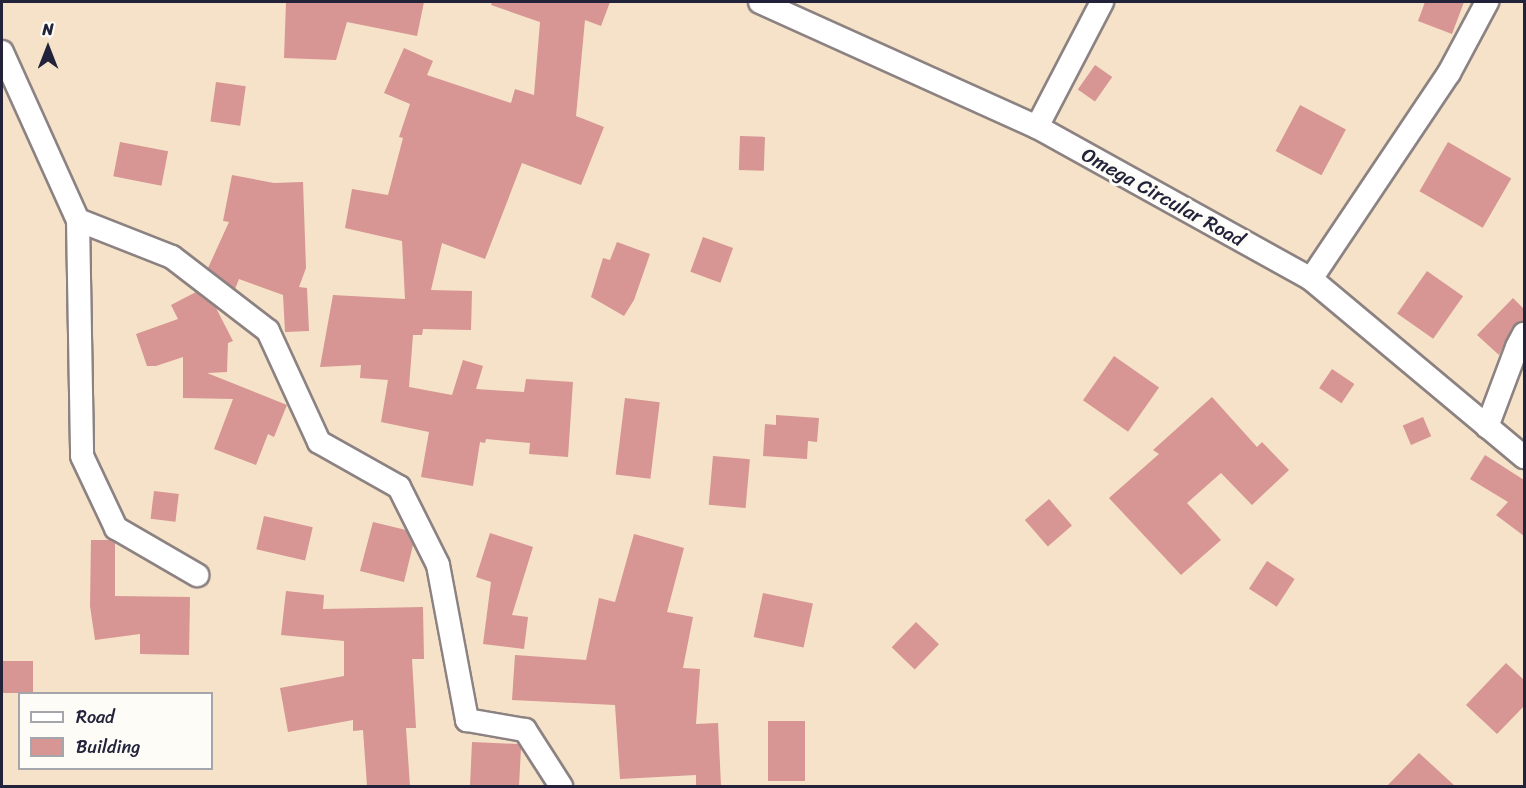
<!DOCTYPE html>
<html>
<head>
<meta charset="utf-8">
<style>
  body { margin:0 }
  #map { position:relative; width:1526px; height:788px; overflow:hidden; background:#f5e2c8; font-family:Sriracha,sans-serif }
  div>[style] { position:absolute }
  .building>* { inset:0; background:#d79593; transform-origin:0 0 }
  .roads { filter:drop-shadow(2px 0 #8c8282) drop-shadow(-2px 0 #8c8282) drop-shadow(0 2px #8c8282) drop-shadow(0 -2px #8c8282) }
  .street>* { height:22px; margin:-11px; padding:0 11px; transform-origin:11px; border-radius:11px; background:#fff }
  span { translate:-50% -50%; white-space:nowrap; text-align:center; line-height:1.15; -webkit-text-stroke:6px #fdfcf7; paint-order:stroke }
  .street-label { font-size:20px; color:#22223b }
  .frame { position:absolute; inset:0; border:3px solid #22223b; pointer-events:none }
  .legend { position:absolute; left:18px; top:692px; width:195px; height:78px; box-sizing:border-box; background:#fdfcf7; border:2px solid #a5a5ac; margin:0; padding:8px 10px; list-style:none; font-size:18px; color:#22223b }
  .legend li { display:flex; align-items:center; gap:12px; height:30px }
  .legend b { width:30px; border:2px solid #a5a5ac }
  .north { position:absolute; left:18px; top:18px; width:60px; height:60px; -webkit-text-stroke:4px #fdfcf7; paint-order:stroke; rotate:0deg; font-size:16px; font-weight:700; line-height:24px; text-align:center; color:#22223b }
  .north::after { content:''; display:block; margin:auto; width:21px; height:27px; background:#22223b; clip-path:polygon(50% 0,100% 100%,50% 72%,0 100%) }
</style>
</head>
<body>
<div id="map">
  <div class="building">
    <div style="clip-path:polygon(286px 2px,424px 2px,417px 36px,347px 22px,336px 60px,284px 58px)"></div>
    <div style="clip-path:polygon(492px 2px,610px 2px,601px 26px,585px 20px,576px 116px,604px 127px,581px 185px,522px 163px,485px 259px,442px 243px,431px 290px,472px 291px,471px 330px,423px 329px,422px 335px,413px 335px,409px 387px,452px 395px,463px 360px,483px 366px,476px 389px,524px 392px,526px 379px,573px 382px,568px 457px,529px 454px,530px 443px,486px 439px,485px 443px,480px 442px,473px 486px,421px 477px,429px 432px,381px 422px,388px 380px,360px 378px,361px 365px,320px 367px,333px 295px,405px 299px,402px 241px,345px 228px,352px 189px,388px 195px,403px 138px,399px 137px,410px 104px,384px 93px,404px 48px,433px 61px,427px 75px,511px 103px,515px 89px,534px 95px,540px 22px,491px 5px)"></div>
    <div style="clip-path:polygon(1425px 2px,1464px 2px,1452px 34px,1418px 21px)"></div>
    <div style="left:1095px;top:65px;width:21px;height:30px;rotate:35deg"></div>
    <div style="left:216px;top:82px;width:30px;height:40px;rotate:8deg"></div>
    <div style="left:1300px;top:105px;width:52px;height:52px;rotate:28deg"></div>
    <div style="left:740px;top:136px;width:25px;height:34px;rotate:2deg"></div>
    <div style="left:120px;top:142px;width:49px;height:35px;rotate:11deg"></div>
    <div style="left:1448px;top:142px;width:73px;height:57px;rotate:30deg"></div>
    <div style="clip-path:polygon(232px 175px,274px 183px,303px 182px,306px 268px,299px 287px,307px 288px,309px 331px,285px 332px,283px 295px,239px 279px,235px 289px,208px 268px,229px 222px,223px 221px)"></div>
    <div style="left:703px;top:237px;width:32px;height:37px;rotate:20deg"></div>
    <div style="clip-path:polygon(617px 242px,650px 254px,634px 300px,624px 316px,591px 297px,603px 258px,610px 260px)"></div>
    <div style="left:1427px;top:271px;width:44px;height:52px;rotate:35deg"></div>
    <div style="clip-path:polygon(196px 292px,216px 308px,233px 341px,228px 343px,227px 372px,207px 373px,287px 405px,274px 437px,268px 434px,256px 465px,214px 449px,233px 399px,183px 398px,183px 357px,156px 366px,147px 366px,136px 334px,178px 319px,171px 305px)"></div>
    <div style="clip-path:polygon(1513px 298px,1524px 309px,1524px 321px,1512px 327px,1499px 355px,1477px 335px)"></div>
    <div style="left:1114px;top:356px;width:55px;height:54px;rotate:35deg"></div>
    <div style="left:1332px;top:369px;width:27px;height:23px;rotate:34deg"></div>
    <div style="clip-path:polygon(1212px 397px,1257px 447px,1262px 442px,1289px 470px,1252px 505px,1221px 473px,1187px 503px,1221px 540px,1181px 575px,1109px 498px,1159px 454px,1153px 450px)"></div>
    <div style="left:625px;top:398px;width:35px;height:77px;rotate:7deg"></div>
    <div style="clip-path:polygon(776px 415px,819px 418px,817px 442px,808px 441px,807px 459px,763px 456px,765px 424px,776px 425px)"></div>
    <div style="left:1423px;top:417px;width:21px;height:22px;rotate:67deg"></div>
    <div style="clip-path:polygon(1485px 455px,1524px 480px,1524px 536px,1496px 515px,1508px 502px,1470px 479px)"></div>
    <div style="left:713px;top:456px;width:37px;height:49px;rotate:5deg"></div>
    <div style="left:154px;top:491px;width:25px;height:28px;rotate:7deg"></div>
    <div style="left:1049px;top:499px;width:35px;height:32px;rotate:49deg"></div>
    <div style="left:264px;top:516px;width:50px;height:34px;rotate:13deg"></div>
    <div style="clip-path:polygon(373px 522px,406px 530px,413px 545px,404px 582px,360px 571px)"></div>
    <div style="clip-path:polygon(490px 533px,533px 547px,512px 615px,528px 617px,524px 649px,483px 644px,491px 582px,476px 577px)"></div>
    <div style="clip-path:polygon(634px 534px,684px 548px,667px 612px,693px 617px,683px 668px,700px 669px,696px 724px,718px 723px,721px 786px,696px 786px,696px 775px,620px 779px,615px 705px,512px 700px,515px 655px,586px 660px,599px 598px,615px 602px)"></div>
    <div style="clip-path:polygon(91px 540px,110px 540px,115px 543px,115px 596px,190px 597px,189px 655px,140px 654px,140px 634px,95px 640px,90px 606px)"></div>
    <div style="left:1267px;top:561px;width:33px;height:33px;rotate:33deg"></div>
    <div style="clip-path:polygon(286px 591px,324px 595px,323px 609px,423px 607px,424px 659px,412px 659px,416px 728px,406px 728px,410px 786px,367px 786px,363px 730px,353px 731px,353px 720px,288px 732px,280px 688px,344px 676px,344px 641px,281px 635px)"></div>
    <div style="left:763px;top:593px;width:51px;height:45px;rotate:12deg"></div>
    <div style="left:916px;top:622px;width:32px;height:35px;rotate:44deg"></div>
    <div style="left:2px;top:661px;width:31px;height:32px"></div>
    <div style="clip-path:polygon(1506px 663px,1524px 680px,1524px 706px,1497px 734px,1466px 705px)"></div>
    <div style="left:768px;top:721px;width:37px;height:60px"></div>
    <div style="clip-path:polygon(472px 742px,518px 744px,521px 748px,519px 786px,470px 786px)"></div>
    <div style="clip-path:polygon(1419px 753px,1455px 786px,1387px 786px)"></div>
  </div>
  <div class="roads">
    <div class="street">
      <div style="left:760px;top:2px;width:304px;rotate:24.3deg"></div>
      <div style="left:1037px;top:127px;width:313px;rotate:29deg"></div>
      <div style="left:1311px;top:279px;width:278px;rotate:39.9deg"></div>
      <div style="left:2px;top:52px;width:184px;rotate:65.7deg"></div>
      <div style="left:78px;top:220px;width:236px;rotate:89deg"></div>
      <div style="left:82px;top:456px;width:80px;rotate:64.7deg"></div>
      <div style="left:116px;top:528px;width:94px;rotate:30.1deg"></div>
      <div style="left:1037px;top:127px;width:141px;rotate:-62.5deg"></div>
      <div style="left:78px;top:220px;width:101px;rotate:21.5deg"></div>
      <div style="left:172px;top:257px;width:121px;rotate:37.6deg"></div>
      <div style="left:268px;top:331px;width:122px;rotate:65.3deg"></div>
      <div style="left:319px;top:442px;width:92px;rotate:29.4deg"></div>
      <div style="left:399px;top:487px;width:87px;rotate:63.4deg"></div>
      <div style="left:438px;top:565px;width:158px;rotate:79.4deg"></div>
      <div style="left:467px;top:720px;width:59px;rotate:9.8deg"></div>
      <div style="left:525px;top:730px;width:67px;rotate:57.3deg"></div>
      <div style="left:1311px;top:279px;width:248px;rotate:-56.2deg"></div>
      <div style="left:1449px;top:73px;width:81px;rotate:-61.8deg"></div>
      <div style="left:1487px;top:427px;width:85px;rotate:-69.4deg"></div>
      <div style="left:1517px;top:347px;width:15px;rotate:-62deg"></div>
    </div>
  </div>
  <div class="street-label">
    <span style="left:1163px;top:197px;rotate:29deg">Omega Circular Road</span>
  </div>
  <div class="frame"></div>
  <ul class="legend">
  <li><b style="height:8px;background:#fff"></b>Road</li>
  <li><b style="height:16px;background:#d79593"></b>Building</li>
  </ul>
  <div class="north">N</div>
</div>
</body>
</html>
